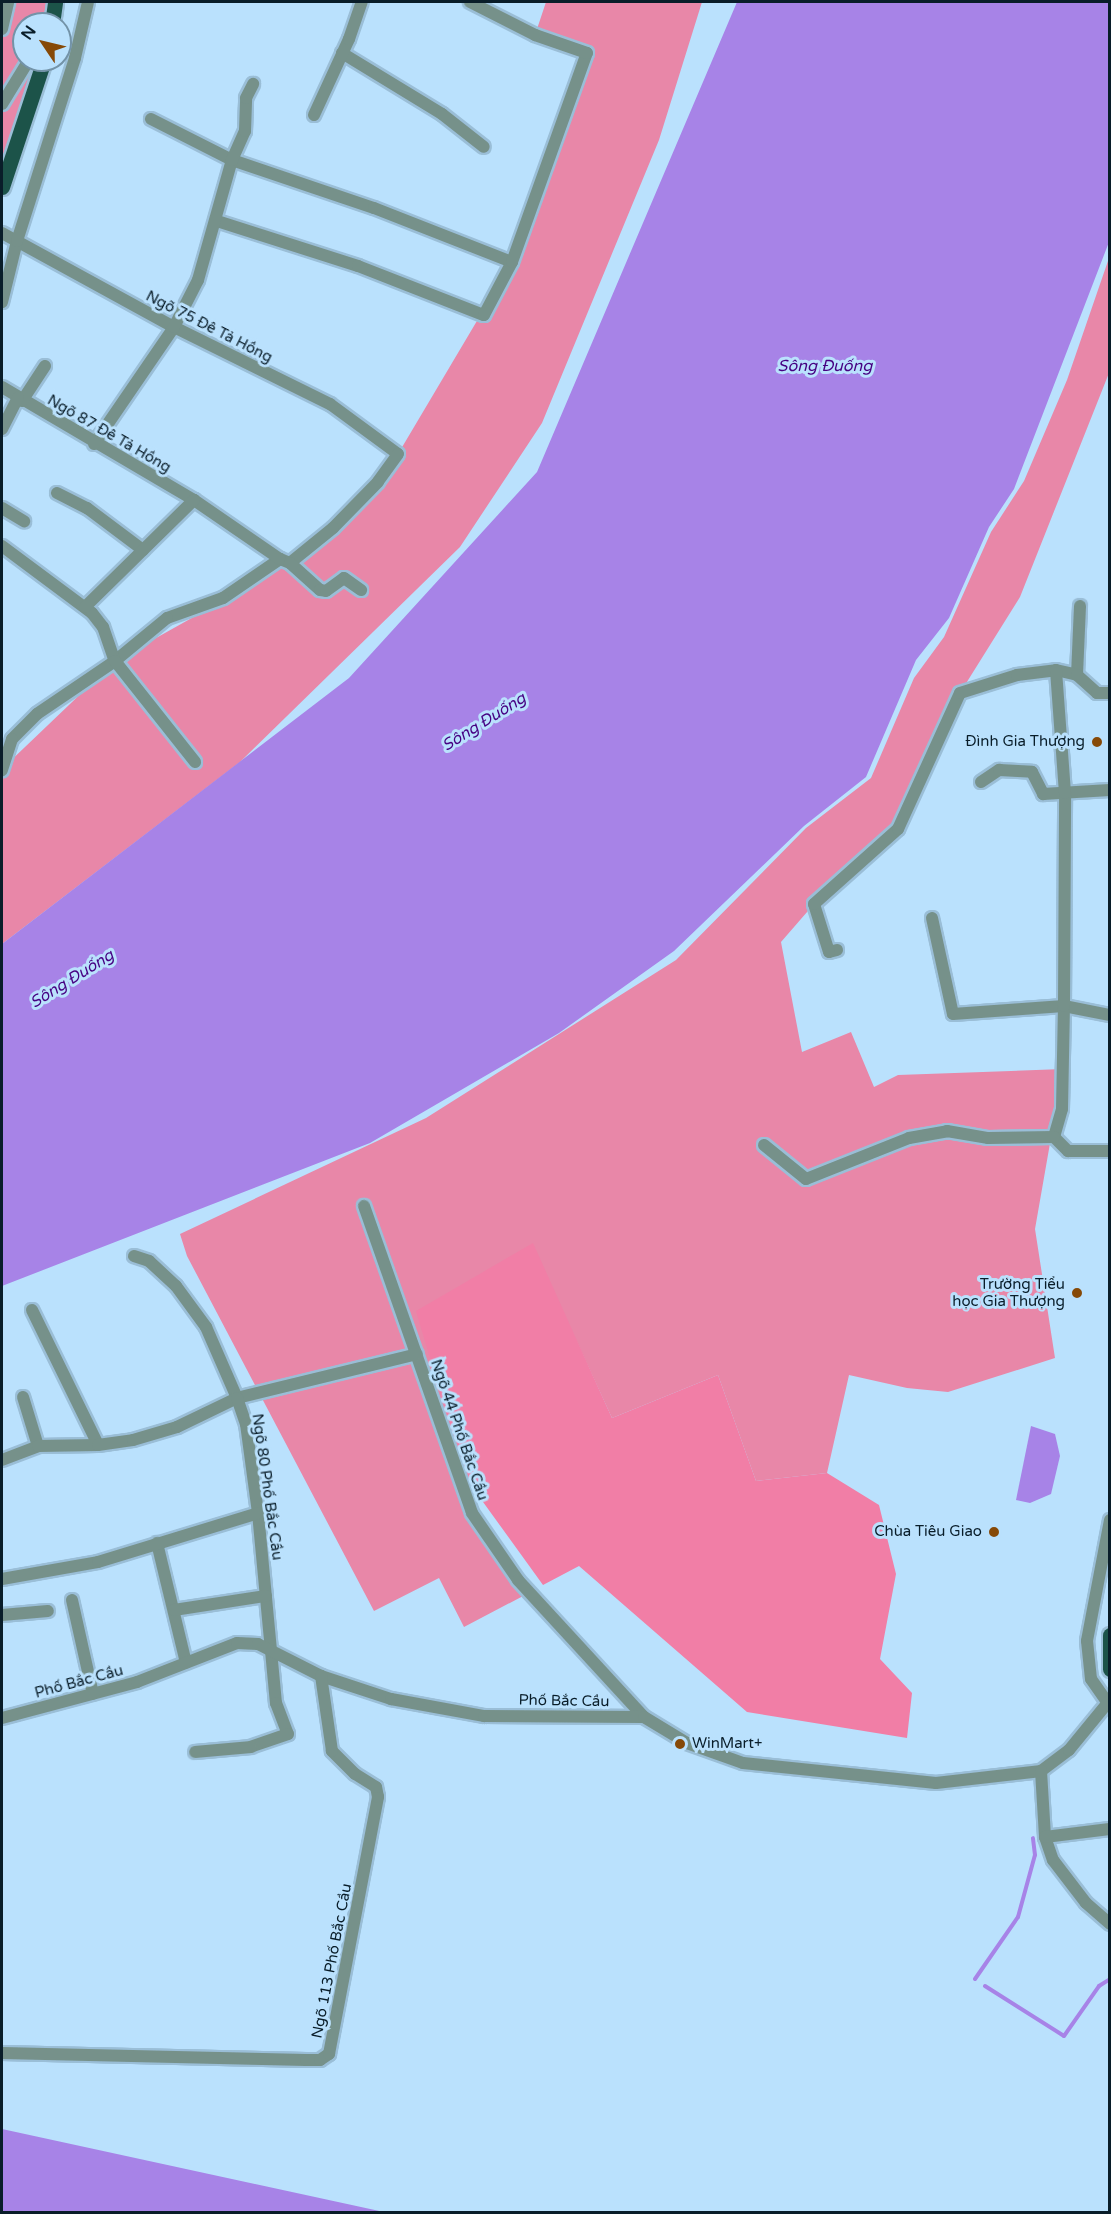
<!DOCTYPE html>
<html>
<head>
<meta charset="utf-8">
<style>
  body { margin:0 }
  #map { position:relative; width:1111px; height:2214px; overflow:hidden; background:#bae1fd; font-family:"Varela Round",sans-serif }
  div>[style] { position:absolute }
  .green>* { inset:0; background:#e887a8 }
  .forest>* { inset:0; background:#f17ea6 }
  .water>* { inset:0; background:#a783e7 }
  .stream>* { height:4px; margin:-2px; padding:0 2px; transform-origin:2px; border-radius:2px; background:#a783e7 }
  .roads { filter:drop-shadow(2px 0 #9abed7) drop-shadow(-2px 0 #9abed7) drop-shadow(0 2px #9abed7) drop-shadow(0 -2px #9abed7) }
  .street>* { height:12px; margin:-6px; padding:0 6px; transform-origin:6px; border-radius:6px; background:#76918a }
  .primary>* { height:15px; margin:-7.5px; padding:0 7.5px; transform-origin:7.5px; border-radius:7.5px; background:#1c5349 }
  .dots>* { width:16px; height:16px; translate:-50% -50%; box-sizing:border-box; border:3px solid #bae1fd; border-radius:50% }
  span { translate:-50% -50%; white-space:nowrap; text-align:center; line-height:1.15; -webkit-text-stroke:6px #bae1fd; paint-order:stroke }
  .street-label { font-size:15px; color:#091d29 }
  .poi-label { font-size:15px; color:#091d29 }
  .right { translate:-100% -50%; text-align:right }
  .left { translate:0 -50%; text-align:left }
  .water-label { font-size:16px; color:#460182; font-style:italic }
  .frame { position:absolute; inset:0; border:3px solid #091d29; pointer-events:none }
  .north { position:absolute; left:12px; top:12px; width:60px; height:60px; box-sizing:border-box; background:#bae1fd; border:2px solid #7393a8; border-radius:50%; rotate:305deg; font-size:16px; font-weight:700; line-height:24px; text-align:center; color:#091d29 }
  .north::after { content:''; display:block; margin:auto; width:21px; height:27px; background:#864907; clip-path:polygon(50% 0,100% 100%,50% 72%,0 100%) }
</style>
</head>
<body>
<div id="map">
  <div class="green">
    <div style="clip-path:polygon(8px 2px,55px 2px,52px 24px,24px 24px,24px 60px,44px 60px,2px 187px,2px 29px)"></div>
    <div style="clip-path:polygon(546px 2px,702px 2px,659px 140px,542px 423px,460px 547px,240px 762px,2px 944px,2px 769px,115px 661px,290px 563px,398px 454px,512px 262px,587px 53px,535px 35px)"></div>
    <div style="clip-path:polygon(1109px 258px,1109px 373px,1020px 597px,960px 693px,898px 829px,814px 904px,781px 942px,802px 1052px,851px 1032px,874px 1087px,898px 1075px,1063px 1069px,1035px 1229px,1055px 1358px,948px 1392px,907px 1388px,849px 1375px,827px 1473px,756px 1481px,718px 1375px,612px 1418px,532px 1244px,465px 1477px,456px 1483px,525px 1595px,464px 1627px,439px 1578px,374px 1611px,187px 1256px,180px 1234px,426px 1118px,676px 960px,806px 828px,871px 778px,914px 678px,944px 637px,991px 532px,1024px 481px,1067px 380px)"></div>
  </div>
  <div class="forest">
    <div style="clip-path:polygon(533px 1243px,612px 1418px,718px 1375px,756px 1481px,827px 1473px,879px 1505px,896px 1574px,880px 1659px,912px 1693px,907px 1738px,747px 1712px,579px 1566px,543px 1585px,465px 1477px,416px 1311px)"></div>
  </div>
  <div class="water">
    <div style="clip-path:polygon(737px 2px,1109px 2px,1109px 242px,1014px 489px,989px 527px,949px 618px,916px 660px,866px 777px,804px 826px,674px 951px,559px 1033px,370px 1143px,2px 1286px,2px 944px,349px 678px,537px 472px)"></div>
    <div style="clip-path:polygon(1031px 1426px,1055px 1434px,1060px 1456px,1051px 1494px,1030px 1503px,1016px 1500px)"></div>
    <div style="clip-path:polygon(2px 2129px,384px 2212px,2px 2212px)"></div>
  </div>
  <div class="stream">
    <div style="left:975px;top:1979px;width:75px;rotate:-55.3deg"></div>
    <div style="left:1018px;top:1917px;width:64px;rotate:-74.7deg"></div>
    <div style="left:1035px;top:1855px;width:17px;rotate:-97deg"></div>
    <div style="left:985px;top:1986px;width:93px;rotate:32.3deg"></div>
    <div style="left:1064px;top:2036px;width:61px;rotate:-55deg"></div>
    <div style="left:1099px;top:1986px;width:13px;rotate:-32deg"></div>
  </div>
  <div class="roads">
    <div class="street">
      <div style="left:2px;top:29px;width:28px;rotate:-77deg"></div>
      <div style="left:342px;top:53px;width:117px;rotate:31.4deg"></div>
      <div style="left:442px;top:114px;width:53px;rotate:38.2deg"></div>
      <div style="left:2px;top:104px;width:52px;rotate:-58.5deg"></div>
      <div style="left:314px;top:115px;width:84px;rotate:-65.3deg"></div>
      <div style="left:349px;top:39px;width:39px;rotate:-71deg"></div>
      <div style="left:151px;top:119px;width:91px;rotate:26.8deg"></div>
      <div style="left:232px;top:160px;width:150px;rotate:18.7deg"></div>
      <div style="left:374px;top:208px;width:148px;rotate:21.4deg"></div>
      <div style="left:217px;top:221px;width:148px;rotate:17.7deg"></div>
      <div style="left:358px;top:266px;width:135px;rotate:21.3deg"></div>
      <div style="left:484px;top:315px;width:60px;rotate:-62.2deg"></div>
      <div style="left:512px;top:262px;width:222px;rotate:-70.3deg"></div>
      <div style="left:587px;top:53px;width:55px;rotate:-160.9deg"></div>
      <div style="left:535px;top:35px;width:73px;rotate:-153.1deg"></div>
      <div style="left:2px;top:233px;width:196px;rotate:28.7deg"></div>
      <div style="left:174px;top:327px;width:174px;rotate:26.3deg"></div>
      <div style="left:330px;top:404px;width:84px;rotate:36.3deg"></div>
      <div style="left:398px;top:454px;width:34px;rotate:126deg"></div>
      <div style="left:378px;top:482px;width:64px;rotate:134.4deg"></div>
      <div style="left:333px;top:528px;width:55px;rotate:140.9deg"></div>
      <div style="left:290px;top:563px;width:11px;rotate:-158deg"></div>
      <div style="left:280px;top:559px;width:69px;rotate:145.6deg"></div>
      <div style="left:223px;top:598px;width:59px;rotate:160.3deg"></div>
      <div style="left:167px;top:618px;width:67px;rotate:140.4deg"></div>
      <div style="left:115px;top:661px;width:94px;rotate:145.8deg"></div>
      <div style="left:37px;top:714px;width:35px;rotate:135deg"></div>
      <div style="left:12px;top:739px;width:33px;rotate:108deg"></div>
      <div style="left:2px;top:302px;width:63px;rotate:-76.2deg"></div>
      <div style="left:17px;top:241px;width:192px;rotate:-72.4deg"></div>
      <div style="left:75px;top:58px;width:57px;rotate:-76.9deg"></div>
      <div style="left:2px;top:387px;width:223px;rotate:30.5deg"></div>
      <div style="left:194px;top:500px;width:104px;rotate:34.5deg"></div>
      <div style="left:22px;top:401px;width:42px;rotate:-56.7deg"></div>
      <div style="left:2px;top:429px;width:35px;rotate:-63deg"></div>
      <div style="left:94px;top:444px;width:142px;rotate:-55.6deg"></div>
      <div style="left:174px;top:327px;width:53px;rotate:-62.9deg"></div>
      <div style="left:198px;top:280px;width:125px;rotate:-74.2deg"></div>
      <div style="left:232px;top:160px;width:32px;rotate:-66deg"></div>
      <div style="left:245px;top:131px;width:33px;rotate:-88deg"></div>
      <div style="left:246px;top:98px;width:16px;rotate:-63deg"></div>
      <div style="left:57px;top:493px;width:34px;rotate:27deg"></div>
      <div style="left:87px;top:508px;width:70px;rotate:36.9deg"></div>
      <div style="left:2px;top:508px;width:26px;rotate:31deg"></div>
      <div style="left:2px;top:546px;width:112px;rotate:36.7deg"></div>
      <div style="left:92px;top:613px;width:18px;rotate:52deg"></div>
      <div style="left:103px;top:627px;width:36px;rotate:71deg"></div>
      <div style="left:115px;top:661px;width:129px;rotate:51.6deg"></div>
      <div style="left:290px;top:563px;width:40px;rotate:42deg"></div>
      <div style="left:320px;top:590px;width:6px;rotate:9deg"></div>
      <div style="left:326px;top:591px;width:22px;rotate:-36deg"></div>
      <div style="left:344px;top:578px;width:21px;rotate:35deg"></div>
      <div style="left:85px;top:607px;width:153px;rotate:-44.5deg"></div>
      <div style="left:1077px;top:675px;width:69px;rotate:-87.5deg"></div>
      <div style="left:981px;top:782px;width:22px;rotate:-34deg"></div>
      <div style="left:999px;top:770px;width:33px;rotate:3deg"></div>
      <div style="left:1032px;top:772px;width:25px;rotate:63deg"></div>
      <div style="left:1043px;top:794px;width:67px;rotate:-3.4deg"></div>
      <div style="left:932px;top:918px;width:98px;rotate:77.7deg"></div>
      <div style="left:953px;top:1014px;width:111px;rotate:-4.1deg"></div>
      <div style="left:1064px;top:1006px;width:47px;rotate:11.1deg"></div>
      <div style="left:837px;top:950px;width:8px;rotate:166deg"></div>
      <div style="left:829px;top:952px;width:50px;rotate:-107.4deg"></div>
      <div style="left:814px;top:904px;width:113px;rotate:-41.8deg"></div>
      <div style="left:898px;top:829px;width:149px;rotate:-65.5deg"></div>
      <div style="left:960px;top:693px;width:60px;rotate:-17.5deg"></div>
      <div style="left:1017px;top:675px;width:39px;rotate:-7deg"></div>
      <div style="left:1056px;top:670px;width:22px;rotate:13deg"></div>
      <div style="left:1077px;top:675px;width:27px;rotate:42deg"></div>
      <div style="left:1097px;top:693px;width:13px"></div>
      <div style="left:1054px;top:1137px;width:29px;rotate:-74deg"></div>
      <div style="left:1062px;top:1109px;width:103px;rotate:-88.9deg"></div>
      <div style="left:1064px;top:1006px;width:213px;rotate:-89.7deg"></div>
      <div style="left:1065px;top:793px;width:123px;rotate:-94.2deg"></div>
      <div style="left:1054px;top:1137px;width:20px;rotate:45deg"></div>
      <div style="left:1068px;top:1151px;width:42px"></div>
      <div style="left:764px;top:1145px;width:54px;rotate:39deg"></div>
      <div style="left:806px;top:1179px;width:111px;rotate:-21.7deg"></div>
      <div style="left:909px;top:1138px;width:39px;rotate:-10deg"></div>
      <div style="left:947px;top:1131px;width:42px;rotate:9.7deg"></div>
      <div style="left:988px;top:1138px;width:66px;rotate:-0.9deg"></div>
      <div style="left:364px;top:1206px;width:325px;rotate:70.6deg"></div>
      <div style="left:472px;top:1513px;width:81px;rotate:55.5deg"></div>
      <div style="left:518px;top:1580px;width:186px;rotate:47.4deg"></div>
      <div style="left:134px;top:1256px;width:16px;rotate:18deg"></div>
      <div style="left:149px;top:1261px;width:37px;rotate:43deg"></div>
      <div style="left:176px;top:1286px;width:51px;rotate:53.8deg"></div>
      <div style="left:206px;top:1327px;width:77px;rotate:66.4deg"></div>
      <div style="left:237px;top:1398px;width:185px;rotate:-13.7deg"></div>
      <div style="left:32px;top:1310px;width:150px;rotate:63.9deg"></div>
      <div style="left:23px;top:1397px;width:51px;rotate:73deg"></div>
      <div style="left:2px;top:1460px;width:39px;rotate:-21deg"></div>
      <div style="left:38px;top:1446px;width:60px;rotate:-1deg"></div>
      <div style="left:98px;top:1445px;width:35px;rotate:-8deg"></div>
      <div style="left:133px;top:1440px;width:46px;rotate:-16.5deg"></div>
      <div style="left:177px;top:1427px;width:67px;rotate:-25.8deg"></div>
      <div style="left:237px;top:1398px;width:28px;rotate:71deg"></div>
      <div style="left:246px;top:1424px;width:90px;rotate:82.3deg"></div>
      <div style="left:258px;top:1513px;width:191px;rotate:84.6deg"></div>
      <div style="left:276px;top:1703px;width:33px;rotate:69deg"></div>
      <div style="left:288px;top:1734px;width:39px;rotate:161deg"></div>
      <div style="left:251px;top:1747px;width:56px;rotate:174.9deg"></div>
      <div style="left:1110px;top:1520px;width:123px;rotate:100.8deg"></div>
      <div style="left:1087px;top:1641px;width:38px;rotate:84deg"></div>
      <div style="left:1091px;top:1679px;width:33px;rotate:55deg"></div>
      <div style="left:157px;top:1543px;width:123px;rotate:76.4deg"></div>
      <div style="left:2px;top:1579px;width:97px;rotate:-10deg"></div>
      <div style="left:98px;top:1562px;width:167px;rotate:-17deg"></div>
      <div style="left:72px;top:1600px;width:96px;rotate:77.4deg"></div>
      <div style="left:174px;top:1610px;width:93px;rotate:-8.7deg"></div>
      <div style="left:2px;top:1615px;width:46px;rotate:-5deg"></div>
      <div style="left:2px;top:1718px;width:140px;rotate:-14.9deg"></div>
      <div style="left:137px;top:1682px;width:107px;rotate:-21.3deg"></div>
      <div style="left:237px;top:1643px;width:21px;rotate:3deg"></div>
      <div style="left:258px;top:1644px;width:71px;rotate:26.9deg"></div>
      <div style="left:321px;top:1676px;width:74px;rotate:18.2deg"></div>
      <div style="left:391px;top:1699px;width:95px;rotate:10.4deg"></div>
      <div style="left:484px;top:1716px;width:160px;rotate:0.4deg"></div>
      <div style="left:644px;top:1717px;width:50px;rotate:31.2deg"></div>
      <div style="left:687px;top:1743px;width:59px;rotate:19.7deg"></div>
      <div style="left:743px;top:1763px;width:194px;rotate:5.9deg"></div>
      <div style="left:936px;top:1783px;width:106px;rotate:-6.5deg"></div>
      <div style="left:1041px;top:1771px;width:35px;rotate:-37deg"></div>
      <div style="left:1069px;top:1750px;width:65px;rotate:-50.6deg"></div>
      <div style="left:1041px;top:1771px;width:66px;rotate:86.5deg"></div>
      <div style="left:1045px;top:1837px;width:24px;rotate:71deg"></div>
      <div style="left:1053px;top:1860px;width:54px;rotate:52.5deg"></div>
      <div style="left:1086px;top:1903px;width:32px;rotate:41deg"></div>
      <div style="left:1045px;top:1837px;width:65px;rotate:-7deg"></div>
      <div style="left:2px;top:2053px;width:304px;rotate:1.3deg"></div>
      <div style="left:306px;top:2060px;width:14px"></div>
      <div style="left:320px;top:2060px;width:11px;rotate:-34deg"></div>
      <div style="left:329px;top:2054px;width:262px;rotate:-79.2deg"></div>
      <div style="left:378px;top:1797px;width:10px;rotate:-101deg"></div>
      <div style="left:376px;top:1787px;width:25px;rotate:-148deg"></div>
      <div style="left:355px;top:1774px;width:33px;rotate:-135deg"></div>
      <div style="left:332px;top:1751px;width:76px;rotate:-98.3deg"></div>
    </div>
    <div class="primary">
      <div style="left:52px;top:24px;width:22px;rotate:-82deg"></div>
      <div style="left:2px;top:187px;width:134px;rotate:-71.7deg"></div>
      <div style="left:1110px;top:1635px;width:34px;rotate:90deg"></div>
    </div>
  </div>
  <div class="dots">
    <div style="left:1097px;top:742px;background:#864907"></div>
    <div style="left:1077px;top:1293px;background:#864907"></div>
    <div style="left:994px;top:1532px;background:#864907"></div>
    <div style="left:680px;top:1744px;background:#864907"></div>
  </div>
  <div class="street-label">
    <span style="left:209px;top:327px;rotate:27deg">Ngõ 75 Đê Tả Hồng</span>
    <span style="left:109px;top:434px;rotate:30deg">Ngõ 87 Đê Tả Hồng</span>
    <span style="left:459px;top:1430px;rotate:71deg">Ngõ 44 Phố Bắc Cầu</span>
    <span style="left:267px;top:1487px;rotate:82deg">Ngõ 80 Phố Bắc Cầu</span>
    <span style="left:79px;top:1682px;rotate:-15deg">Phố Bắc Cầu</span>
    <span style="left:564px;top:1701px;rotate:1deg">Phố Bắc Cầu</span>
    <span style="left:332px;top:1961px;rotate:-79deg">Ngõ 113 Phố Bắc Cầu</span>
  </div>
  <div class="poi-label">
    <span class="right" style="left:1085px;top:742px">Đình Gia Thượng</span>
    <span class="right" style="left:1065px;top:1293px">Trường Tiểu<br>học Gia Thượng</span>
    <span class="right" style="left:982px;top:1532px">Chùa Tiêu Giao</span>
    <span class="left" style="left:692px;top:1744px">WinMart+</span>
  </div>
  <div class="water-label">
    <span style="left:825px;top:366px">Sông Đuống</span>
    <span style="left:484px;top:722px;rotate:-32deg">Sông Đuống</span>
    <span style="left:72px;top:979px;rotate:-32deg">Sông Đuống</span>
  </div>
  <div class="frame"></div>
  <div class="north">N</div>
</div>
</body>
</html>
